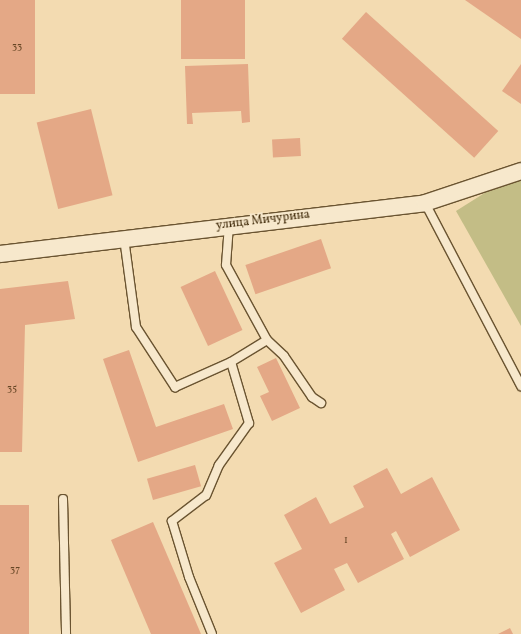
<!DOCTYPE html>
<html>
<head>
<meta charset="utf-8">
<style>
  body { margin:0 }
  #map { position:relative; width:521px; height:634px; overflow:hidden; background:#f3dbb1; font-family:Vollkorn,serif }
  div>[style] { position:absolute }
  .green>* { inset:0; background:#c3bd86 }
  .building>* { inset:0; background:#e4a886; transform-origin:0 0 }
  .roads { filter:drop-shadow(1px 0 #6a5431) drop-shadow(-1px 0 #6a5431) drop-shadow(0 1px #6a5431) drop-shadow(0 -1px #6a5431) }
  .service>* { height:8px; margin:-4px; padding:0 4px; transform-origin:4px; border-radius:4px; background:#f7e8cc }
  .minor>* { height:16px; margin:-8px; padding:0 8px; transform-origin:8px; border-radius:8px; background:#f7e8cc }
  span { translate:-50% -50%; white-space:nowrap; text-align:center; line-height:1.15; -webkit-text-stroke:3.5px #f7e8cc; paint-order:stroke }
  .number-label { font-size:10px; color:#674726 }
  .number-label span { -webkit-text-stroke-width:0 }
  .street-label { font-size:12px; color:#3d2706 }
</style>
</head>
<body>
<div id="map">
  <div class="green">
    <div style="clip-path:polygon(521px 170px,521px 326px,456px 211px)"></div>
  </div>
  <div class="building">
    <div style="left:0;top:0;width:35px;height:94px"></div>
    <div style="left:181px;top:0;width:64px;height:59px"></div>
    <div style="clip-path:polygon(465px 0,521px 0,521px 39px)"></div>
    <div style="left:366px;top:12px;width:178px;height:36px;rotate:42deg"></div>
    <div style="clip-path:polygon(248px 64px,250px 122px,242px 123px,241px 111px,192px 113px,193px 124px,187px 124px,185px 66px)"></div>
    <div style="clip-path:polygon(521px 64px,521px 104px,502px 91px)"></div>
    <div style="left:91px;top:109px;width:89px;height:56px;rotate:76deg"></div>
    <div style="left:300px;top:138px;width:18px;height:28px;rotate:87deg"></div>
    <div style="left:321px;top:239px;width:31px;height:80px;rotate:71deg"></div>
    <div style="left:215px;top:271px;width:65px;height:38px;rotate:65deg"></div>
    <div style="clip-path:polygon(68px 281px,75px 319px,25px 325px,22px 452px,0 452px,0 289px)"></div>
    <div style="clip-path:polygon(129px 350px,156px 427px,224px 404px,233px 429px,138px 462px,103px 359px)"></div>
    <div style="clip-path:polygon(276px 358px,300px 408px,272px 421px,260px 396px,269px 392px,257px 367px)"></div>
    <div style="left:195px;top:465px;width:22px;height:50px;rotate:74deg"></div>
    <div style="clip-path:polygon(387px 468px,401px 494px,432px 477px,460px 530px,410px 557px,396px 531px,391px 534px,404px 559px,358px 583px,347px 563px,334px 569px,345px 590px,301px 613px,274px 563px,302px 549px,284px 515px,316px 497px,330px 524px,364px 507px,353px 486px)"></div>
    <div style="left:0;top:505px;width:29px;height:129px"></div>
    <div style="clip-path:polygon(153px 522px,201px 634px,151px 634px,111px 540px)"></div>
    <div style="clip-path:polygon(510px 628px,513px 634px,498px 634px)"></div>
  </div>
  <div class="roads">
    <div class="service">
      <div style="left:425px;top:203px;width:207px;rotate:62.3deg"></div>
      <div style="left:229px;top:225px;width:40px;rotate:94.3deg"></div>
      <div style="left:226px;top:265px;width:85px;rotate:61.3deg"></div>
      <div style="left:267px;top:340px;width:42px;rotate:148.6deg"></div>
      <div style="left:124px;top:238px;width:90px;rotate:82.3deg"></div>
      <div style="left:136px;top:327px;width:72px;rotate:57deg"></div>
      <div style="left:175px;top:387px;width:61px;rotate:-24.1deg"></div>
      <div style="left:231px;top:362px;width:64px;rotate:73.6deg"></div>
      <div style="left:249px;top:423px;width:52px;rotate:125.5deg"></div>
      <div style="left:219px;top:465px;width:33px;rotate:113deg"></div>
      <div style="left:206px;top:495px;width:43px;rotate:142.6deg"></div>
      <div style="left:172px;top:521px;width:59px;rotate:73.1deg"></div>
      <div style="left:189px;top:577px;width:61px;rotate:68deg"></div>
      <div style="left:267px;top:340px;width:23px;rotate:43deg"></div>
      <div style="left:284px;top:356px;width:50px;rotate:55.7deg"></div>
      <div style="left:312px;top:397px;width:11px;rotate:34deg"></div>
      <div style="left:63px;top:499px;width:135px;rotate:88.7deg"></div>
    </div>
    <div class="minor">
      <div style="left:0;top:254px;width:428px;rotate:-6.8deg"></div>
      <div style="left:425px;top:203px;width:101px;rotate:-18.4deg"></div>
    </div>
  </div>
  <div class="number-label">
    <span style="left:17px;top:47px">33</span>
    <span style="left:12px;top:389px">35</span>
    <span style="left:346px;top:541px">1</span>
    <span style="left:15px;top:570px">37</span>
  </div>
  <div class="street-label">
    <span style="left:263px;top:221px;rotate:-7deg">улица Мичурина</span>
  </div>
</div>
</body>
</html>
